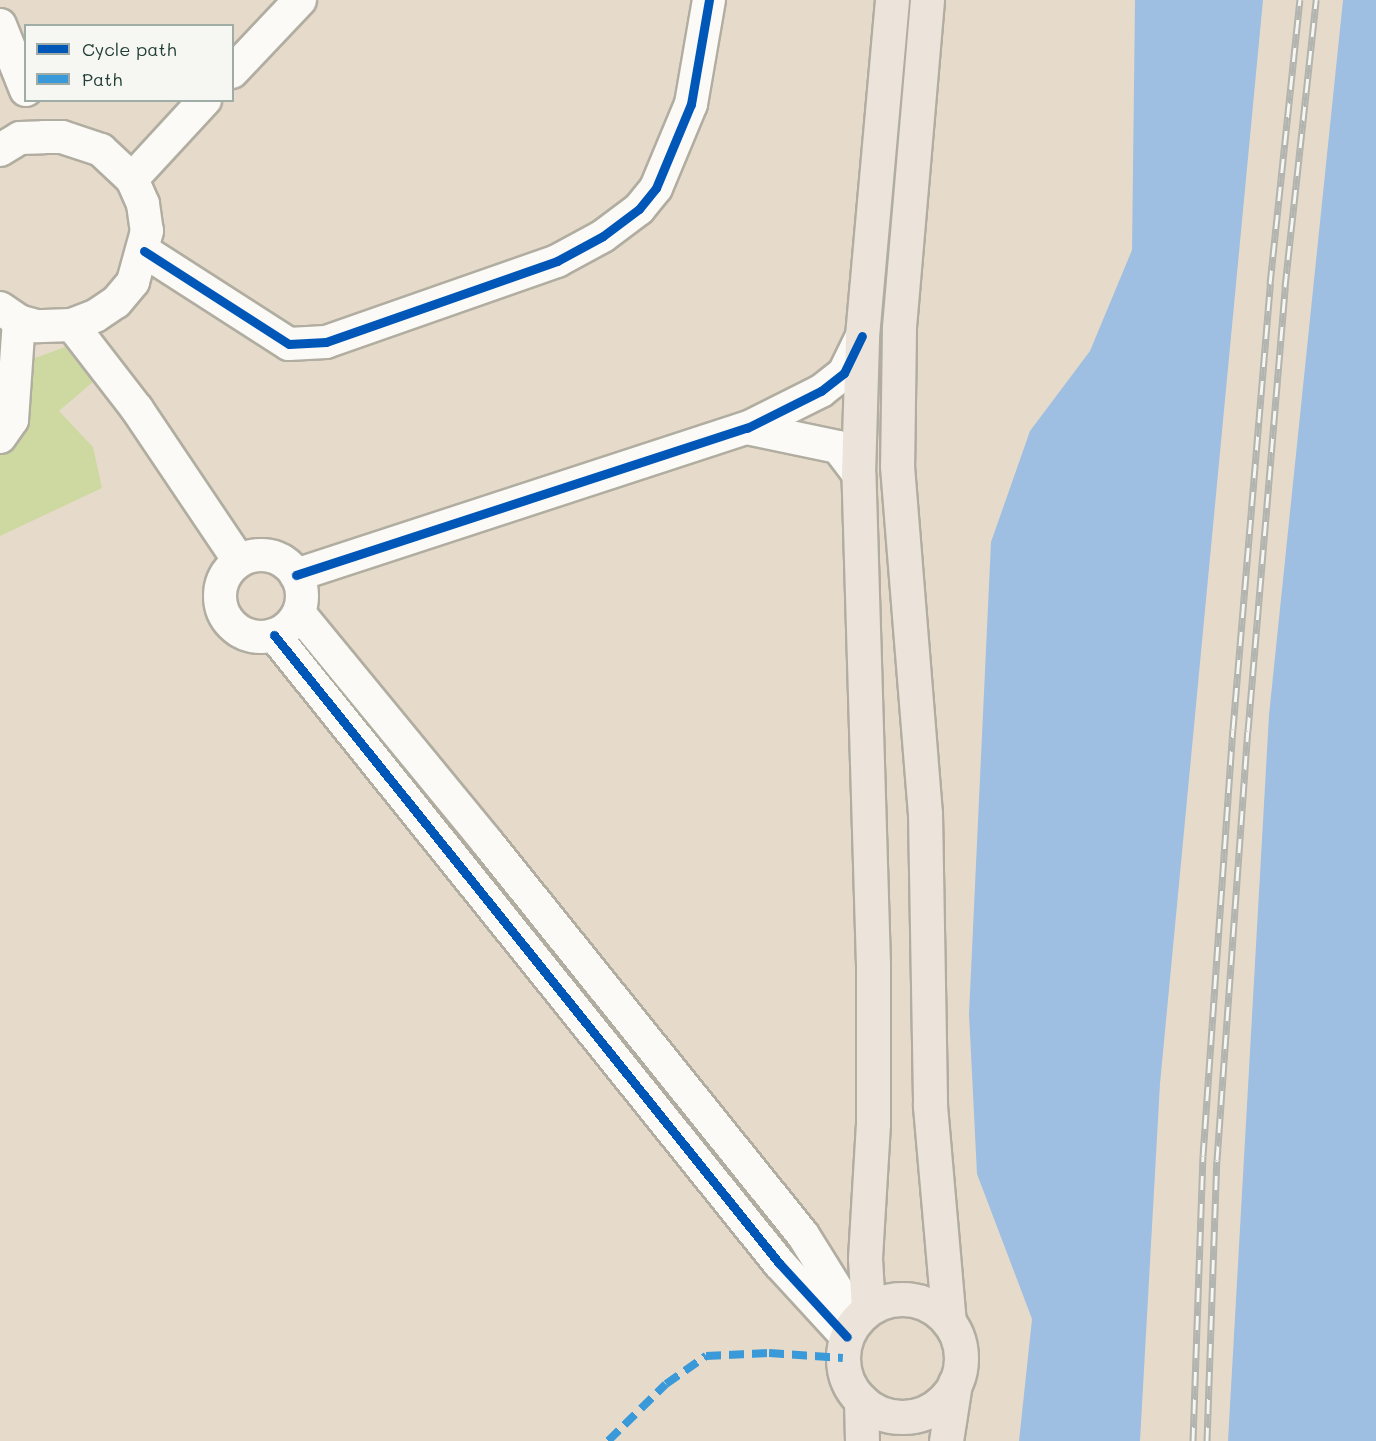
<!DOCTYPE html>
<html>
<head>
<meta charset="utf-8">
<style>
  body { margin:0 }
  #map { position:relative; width:1376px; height:1441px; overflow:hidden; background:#e6dbca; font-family:Mali,sans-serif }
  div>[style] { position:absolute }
  .green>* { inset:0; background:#cdd9a1 }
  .water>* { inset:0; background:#9fbfe2 }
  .roads { filter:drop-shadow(2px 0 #b1ada1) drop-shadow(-2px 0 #b1ada1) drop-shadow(0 2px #b1ada1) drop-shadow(0 -2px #b1ada1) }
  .street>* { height:32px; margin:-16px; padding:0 16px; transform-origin:16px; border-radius:16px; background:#fbfaf7 }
  .street>.ring { margin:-16px; padding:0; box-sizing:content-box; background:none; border:32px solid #fbfaf7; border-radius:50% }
  .highway>* { height:33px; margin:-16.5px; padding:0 16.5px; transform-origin:16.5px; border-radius:16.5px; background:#ece4da }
  .highway>.ring { margin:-16.5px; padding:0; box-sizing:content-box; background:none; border:33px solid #ece4da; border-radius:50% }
  .rail>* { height:7px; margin-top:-3.5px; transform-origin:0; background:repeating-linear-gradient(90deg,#f6f6f2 0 14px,#b2b4b0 0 28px); box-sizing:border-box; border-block:2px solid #b2b4b0 }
  .quiet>* { height:8px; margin-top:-4px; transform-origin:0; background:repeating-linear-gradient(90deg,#3a99d8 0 15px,transparent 0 23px) }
  .cycleway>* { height:9px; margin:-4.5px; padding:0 4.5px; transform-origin:4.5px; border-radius:4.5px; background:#0057b8 }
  span { translate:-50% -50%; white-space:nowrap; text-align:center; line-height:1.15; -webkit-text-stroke:4.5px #f6f6f2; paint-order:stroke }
  .legend { position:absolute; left:24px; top:24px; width:210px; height:78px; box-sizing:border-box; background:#f6f6f2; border:2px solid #a0aca6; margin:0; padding:8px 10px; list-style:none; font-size:18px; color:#1f3d34 }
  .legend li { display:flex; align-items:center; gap:12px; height:30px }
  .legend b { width:30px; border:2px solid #a0aca6 }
</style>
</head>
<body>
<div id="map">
  <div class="green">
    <div style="clip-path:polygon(65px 347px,93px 382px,59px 411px,93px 447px,102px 488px,0 536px,0 371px)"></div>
  </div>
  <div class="water">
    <div style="clip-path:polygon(1135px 0,1263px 0,1160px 1084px,1140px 1441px,1019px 1441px,1032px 1319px,977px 1174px,969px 1014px,991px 542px,1030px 431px,1090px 351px,1132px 250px)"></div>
    <div style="clip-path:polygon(1343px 0,1376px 0,1376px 1441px,1228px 1441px,1269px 715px)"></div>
  </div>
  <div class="roads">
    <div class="street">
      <div style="left:0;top:25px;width:70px;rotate:68.2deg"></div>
      <div style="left:232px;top:72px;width:99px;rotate:-46.6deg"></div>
      <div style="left:0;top:150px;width:23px;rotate:-31deg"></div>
      <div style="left:20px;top:138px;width:24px;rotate:-2deg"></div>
      <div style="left:44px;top:137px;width:18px"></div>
      <div style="left:62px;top:137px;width:41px;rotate:18.4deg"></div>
      <div style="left:101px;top:150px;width:42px;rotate:43.1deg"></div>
      <div style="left:132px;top:179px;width:27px;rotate:66deg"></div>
      <div style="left:143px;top:204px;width:27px;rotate:82deg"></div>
      <div style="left:147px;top:231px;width:53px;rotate:105.4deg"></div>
      <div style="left:133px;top:282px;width:26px;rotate:130deg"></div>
      <div style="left:116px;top:302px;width:25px;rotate:146deg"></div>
      <div style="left:95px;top:316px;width:25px;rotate:159deg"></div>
      <div style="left:72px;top:325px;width:36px;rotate:178deg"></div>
      <div style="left:36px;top:326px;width:18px;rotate:-164deg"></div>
      <div style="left:19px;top:321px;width:23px;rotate:-146deg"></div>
      <div style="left:132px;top:179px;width:108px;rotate:-47.3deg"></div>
      <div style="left:144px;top:251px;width:172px;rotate:32.7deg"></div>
      <div style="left:289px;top:344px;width:37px;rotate:-3deg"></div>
      <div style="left:326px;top:342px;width:245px;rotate:-19.3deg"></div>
      <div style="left:557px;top:261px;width:52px;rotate:-28.5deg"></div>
      <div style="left:603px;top:236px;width:45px;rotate:-36.9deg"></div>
      <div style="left:639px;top:209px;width:27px;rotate:-51deg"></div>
      <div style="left:656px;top:188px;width:91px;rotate:-67.4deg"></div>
      <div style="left:691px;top:104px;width:106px;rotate:-80.2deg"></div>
      <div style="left:72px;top:325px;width:106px;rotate:52.3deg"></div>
      <div style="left:137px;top:409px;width:183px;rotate:56.1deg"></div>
      <div style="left:747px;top:428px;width:93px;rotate:11.8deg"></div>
      <div style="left:838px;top:447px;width:34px;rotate:53deg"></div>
      <div style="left:0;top:437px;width:21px;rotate:-55deg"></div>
      <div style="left:12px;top:420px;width:99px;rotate:-86deg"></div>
      <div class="ring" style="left:220px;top:555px;width:50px;height:50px"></div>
      <div style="left:296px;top:575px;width:474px;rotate:-18.1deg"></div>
      <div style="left:747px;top:428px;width:83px;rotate:-26.6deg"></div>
      <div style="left:821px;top:391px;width:29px;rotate:-38deg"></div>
      <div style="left:844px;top:373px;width:41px;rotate:-64.1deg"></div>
      <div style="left:299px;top:613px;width:296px;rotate:50.6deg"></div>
      <div style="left:487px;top:842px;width:504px;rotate:51.2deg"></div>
      <div style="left:803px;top:1235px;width:72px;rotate:58.1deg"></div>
      <div style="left:841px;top:1296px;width:28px;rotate:42deg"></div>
      <div style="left:274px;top:635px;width:806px;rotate:51.2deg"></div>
      <div style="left:779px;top:1263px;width:100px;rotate:47.4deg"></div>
    </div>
    <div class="highway">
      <div style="left:927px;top:0;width:330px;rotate:94.9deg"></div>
      <div style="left:899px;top:329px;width:137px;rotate:90.8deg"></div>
      <div style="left:897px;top:466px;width:348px;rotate:85.4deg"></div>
      <div style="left:925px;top:813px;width:293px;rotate:89deg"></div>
      <div style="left:930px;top:1106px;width:217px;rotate:85deg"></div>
      <div class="ring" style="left:843px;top:1299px;width:85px;height:85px"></div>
      <div style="left:868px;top:1309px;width:51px;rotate:-93.4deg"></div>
      <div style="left:865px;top:1258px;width:135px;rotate:-86.6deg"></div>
      <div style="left:873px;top:1123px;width:158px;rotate:-90deg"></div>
      <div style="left:873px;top:965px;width:491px;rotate:-91.7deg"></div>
      <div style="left:858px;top:474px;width:138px;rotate:-88.3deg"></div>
      <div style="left:862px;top:336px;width:337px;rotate:-84.9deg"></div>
      <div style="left:861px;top:1400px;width:41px;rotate:88.6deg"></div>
      <div style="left:946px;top:1441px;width:59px;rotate:-81.2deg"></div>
    </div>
  </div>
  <div class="rail">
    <div style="left:1193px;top:1441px;width:285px;rotate:-88deg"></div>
    <div style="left:1203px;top:1156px;width:428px;rotate:-86deg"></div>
    <div style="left:1233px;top:729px;width:447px;rotate:-85.2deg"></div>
    <div style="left:1270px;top:284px;width:286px;rotate:-84deg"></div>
    <div style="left:1207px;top:1441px;width:281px;rotate:-88deg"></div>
    <div style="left:1217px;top:1160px;width:430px;rotate:-85.9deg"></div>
    <div style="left:1248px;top:731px;width:446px;rotate:-85.2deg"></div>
    <div style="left:1285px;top:287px;width:289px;rotate:-83.8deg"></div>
  </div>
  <div class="quiet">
    <div style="left:608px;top:1441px;width:81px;rotate:-44.5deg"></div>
    <div style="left:666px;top:1384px;width:49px;rotate:-35deg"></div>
    <div style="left:706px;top:1356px;width:63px;rotate:-2.7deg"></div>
    <div style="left:769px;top:1353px;width:74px;rotate:3.9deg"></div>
  </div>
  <div class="cycleway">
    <div style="left:144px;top:251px;width:172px;rotate:32.7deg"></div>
    <div style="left:289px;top:344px;width:37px;rotate:-3deg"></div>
    <div style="left:326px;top:342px;width:245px;rotate:-19.3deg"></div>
    <div style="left:557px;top:261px;width:52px;rotate:-28.5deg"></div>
    <div style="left:603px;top:236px;width:45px;rotate:-36.9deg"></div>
    <div style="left:639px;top:209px;width:27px;rotate:-51deg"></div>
    <div style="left:656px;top:188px;width:91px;rotate:-67.4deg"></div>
    <div style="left:691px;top:104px;width:106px;rotate:-80.2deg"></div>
    <div style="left:296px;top:575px;width:474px;rotate:-18.1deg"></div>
    <div style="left:747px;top:428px;width:83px;rotate:-26.6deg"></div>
    <div style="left:821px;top:391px;width:29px;rotate:-38deg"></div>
    <div style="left:844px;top:373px;width:41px;rotate:-64.1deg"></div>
    <div style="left:274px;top:635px;width:806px;rotate:51.2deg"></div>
    <div style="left:779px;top:1263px;width:100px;rotate:47.4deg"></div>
  </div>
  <ul class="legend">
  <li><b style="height:8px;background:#0057b8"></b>Cycle path</li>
  <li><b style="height:8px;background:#3a99d8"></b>Path</li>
  </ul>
</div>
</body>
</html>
